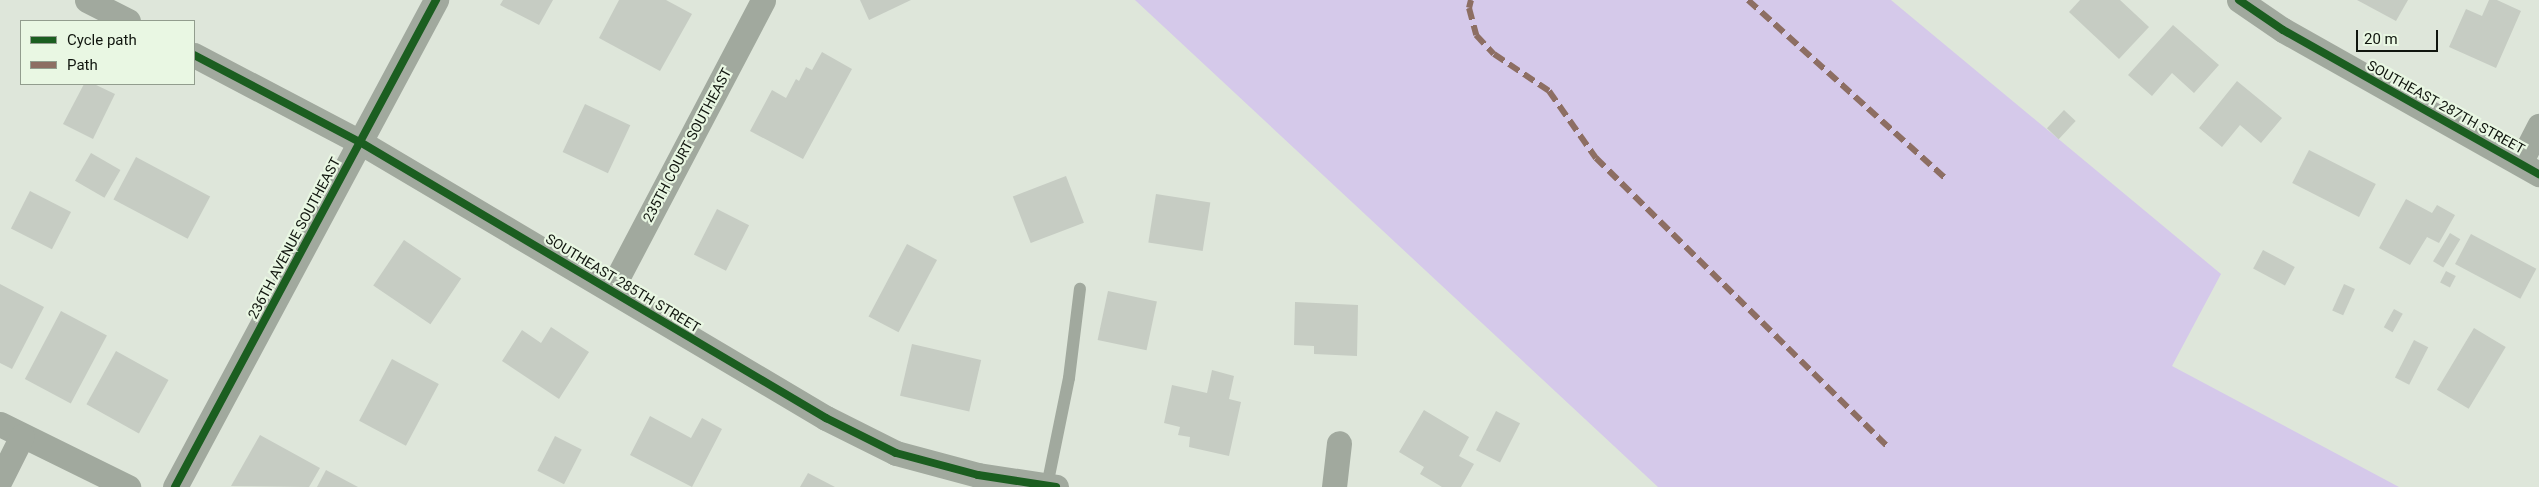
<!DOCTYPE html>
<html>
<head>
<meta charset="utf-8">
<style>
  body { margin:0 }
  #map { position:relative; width:2539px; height:487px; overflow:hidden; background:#dee6da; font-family:Roboto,sans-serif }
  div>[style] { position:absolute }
  .green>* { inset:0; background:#d5c9ea }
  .building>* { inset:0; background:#c6ccc3; transform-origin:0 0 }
  .lane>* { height:12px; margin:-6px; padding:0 6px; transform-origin:6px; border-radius:6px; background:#a1a99e }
  .street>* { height:25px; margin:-12.5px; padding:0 12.5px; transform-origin:12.5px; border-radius:12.5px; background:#a1a99e }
  .quiet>* { height:6px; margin-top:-3px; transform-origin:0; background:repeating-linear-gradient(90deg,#8d6e63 0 12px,transparent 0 18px) }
  .cycleway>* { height:8px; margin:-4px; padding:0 4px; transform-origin:4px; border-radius:4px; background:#1b5e20 }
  span { translate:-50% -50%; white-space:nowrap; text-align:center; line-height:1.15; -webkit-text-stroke:4.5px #e9f7e3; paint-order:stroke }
  .street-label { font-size:14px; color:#10150e }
  .legend { position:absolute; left:20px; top:20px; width:175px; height:65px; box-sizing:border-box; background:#e9f7e3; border:1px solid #929d8e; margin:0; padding:6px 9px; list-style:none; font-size:15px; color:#10150e }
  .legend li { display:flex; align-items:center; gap:10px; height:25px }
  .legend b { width:25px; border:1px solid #929d8e }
  .scale { position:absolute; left:2356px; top:30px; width:82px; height:22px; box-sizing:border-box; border:2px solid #10150e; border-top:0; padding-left:6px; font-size:15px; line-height:18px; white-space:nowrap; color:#10150e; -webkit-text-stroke:4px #e9f7e3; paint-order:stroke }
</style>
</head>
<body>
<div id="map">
  <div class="green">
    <div style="clip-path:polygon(1135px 0,1891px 0,2221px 274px,2172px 366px,2399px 487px,1658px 487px)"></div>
  </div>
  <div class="building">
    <div style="clip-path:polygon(503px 0,553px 0,539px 25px,500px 5px)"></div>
    <div style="clip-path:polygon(619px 0,666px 0,692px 14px,660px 71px,599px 38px)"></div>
    <div style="clip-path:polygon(860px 0,911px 0,869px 20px)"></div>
    <div style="clip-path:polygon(2080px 0,2120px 0,2149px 27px,2119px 59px,2069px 12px)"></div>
    <div style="clip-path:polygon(2357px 0,2408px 0,2396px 21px)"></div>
    <div style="clip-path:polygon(2489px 0,2497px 0,2521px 11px,2496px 68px,2449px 47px,2466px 9px,2482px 16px)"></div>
    <div style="clip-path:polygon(2173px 25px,2219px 65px,2194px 93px,2172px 73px,2152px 96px,2128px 75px)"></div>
    <div style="clip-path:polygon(822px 52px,852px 69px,803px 159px,750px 131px,772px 90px,786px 98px,796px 79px,799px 81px,806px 67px,812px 70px)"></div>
    <div style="clip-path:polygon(2237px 81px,2282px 118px,2261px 143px,2240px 125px,2222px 147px,2199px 128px)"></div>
    <div style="clip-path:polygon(84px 84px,94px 84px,115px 94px,93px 139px,63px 124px)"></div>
    <div style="left:585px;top:104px;width:50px;height:53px;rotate:25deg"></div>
    <div style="left:2064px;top:110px;width:16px;height:25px;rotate:43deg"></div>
    <div style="left:2309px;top:150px;width:75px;height:37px;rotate:27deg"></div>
    <div style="left:91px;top:153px;width:34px;height:32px;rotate:30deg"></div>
    <div style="left:136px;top:157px;width:84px;height:48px;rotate:28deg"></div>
    <div style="left:1066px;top:176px;width:50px;height:57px;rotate:69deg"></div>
    <div style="left:30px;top:191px;width:46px;height:42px;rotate:27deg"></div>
    <div style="left:1156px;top:194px;width:55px;height:49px;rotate:9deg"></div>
    <div style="clip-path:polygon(2406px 199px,2432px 213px,2437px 205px,2455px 215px,2439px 243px,2427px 237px,2410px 265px,2379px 248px)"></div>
    <div style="left:717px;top:209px;width:36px;height:51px;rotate:27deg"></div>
    <div style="left:2450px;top:233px;width:12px;height:33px;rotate:31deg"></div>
    <div style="left:2471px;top:234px;width:74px;height:34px;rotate:28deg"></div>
    <div style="left:404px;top:240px;width:69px;height:55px;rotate:34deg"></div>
    <div style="left:907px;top:244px;width:34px;height:82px;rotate:28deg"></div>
    <div style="left:2263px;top:250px;width:36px;height:21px;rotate:28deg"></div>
    <div style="left:2446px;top:271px;width:11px;height:13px;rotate:27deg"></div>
    <div style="clip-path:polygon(0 284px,44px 307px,12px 369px,0 363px)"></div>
    <div style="left:2344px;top:284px;width:12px;height:29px;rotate:24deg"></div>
    <div style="left:1108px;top:291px;width:50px;height:50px;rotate:12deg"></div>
    <div style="clip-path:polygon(1295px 302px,1358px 305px,1357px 356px,1314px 354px,1314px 346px,1294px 345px)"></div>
    <div style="left:2394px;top:309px;width:10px;height:21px;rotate:29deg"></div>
    <div style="left:61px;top:311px;width:52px;height:77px;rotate:28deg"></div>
    <div style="clip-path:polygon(551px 327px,589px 352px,559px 399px,502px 361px,522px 330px,541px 343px)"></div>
    <div style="left:2474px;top:328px;width:37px;height:72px;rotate:31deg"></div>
    <div style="left:2414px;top:340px;width:16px;height:42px;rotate:27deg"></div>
    <div style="left:912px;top:344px;width:71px;height:53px;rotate:13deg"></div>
    <div style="left:116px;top:351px;width:60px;height:61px;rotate:29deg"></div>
    <div style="left:392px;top:359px;width:53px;height:70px;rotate:28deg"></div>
    <div style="clip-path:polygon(1212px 370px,1234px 376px,1229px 399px,1241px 402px,1229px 456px,1189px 447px,1190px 437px,1178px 435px,1180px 427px,1164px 423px,1172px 385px,1207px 393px)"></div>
    <div style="clip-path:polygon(1424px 410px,1469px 437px,1459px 456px,1474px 464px,1461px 487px,1442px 487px,1420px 474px,1424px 467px,1399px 452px)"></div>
    <div style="left:1496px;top:411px;width:27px;height:44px;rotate:27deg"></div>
    <div style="clip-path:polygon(650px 416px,691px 438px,702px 418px,722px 429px,692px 487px,630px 455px)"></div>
    <div style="clip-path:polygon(260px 435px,320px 468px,309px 487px,231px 486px)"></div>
    <div style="left:555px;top:436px;width:30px;height:39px;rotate:27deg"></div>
    <div style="clip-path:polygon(326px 470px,358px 487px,317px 487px)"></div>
    <div style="clip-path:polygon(808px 473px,835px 487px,800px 487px)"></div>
  </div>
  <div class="lane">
    <div style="left:1047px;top:486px;width:110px;rotate:-78.5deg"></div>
    <div style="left:1069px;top:378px;width:90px;rotate:-83deg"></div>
  </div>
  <div class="street">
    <div style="left:87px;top:0;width:46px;rotate:27.1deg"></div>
    <div style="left:2239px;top:0;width:53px;rotate:34.3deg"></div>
    <div style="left:2283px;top:30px;width:294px;rotate:29.4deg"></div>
    <div style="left:194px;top:55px;width:187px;rotate:27.7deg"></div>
    <div style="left:360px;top:142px;width:542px;rotate:30.64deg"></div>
    <div style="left:826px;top:418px;width:78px;rotate:26.6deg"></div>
    <div style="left:896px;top:453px;width:85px;rotate:15deg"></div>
    <div style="left:978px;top:475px;width:79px;rotate:8.7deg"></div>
    <div style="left:2520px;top:163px;width:42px;rotate:-62.8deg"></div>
    <div style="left:611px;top:290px;width:327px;rotate:-62.3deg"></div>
    <div style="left:0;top:424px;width:143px;rotate:26.2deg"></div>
    <div style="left:0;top:480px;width:49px;rotate:-63.4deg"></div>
    <div style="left:175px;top:487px;width:553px;rotate:-61.81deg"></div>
    <div style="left:1334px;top:487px;width:44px;rotate:-83.5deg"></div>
  </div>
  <div class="quiet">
    <div style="left:1471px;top:0;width:8px;rotate:104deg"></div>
    <div style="left:1469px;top:8px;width:28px;rotate:75deg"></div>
    <div style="left:1476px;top:35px;width:26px;rotate:47deg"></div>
    <div style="left:1494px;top:54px;width:66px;rotate:33.9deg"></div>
    <div style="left:1549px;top:91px;width:82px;rotate:55deg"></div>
    <div style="left:1596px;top:158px;width:411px;rotate:44.7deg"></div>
    <div style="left:1748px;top:0;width:266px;rotate:42.1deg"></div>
  </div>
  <div class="cycleway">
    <div style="left:2239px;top:0;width:53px;rotate:34.3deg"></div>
    <div style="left:2283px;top:30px;width:294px;rotate:29.4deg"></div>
    <div style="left:194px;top:55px;width:187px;rotate:27.7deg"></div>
    <div style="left:360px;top:142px;width:542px;rotate:30.64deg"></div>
    <div style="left:826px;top:418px;width:78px;rotate:26.6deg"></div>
    <div style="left:896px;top:453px;width:85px;rotate:15deg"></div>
    <div style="left:978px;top:475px;width:79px;rotate:8.7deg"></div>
    <div style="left:175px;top:487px;width:553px;rotate:-61.81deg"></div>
  </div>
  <div class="street-label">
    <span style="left:2446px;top:107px;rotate:29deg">SOUTHEAST 287TH STREET</span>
    <span style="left:687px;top:145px;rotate:-62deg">235TH COURT SOUTHEAST</span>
    <span style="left:294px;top:238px;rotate:-62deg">236TH AVENUE SOUTHEAST</span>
    <span style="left:623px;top:283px;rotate:31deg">SOUTHEAST 285TH STREET</span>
  </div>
  <ul class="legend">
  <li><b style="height:6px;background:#1b5e20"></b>Cycle path</li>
  <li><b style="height:6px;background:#8d6e63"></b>Path</li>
  </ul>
  <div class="scale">20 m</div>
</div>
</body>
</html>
